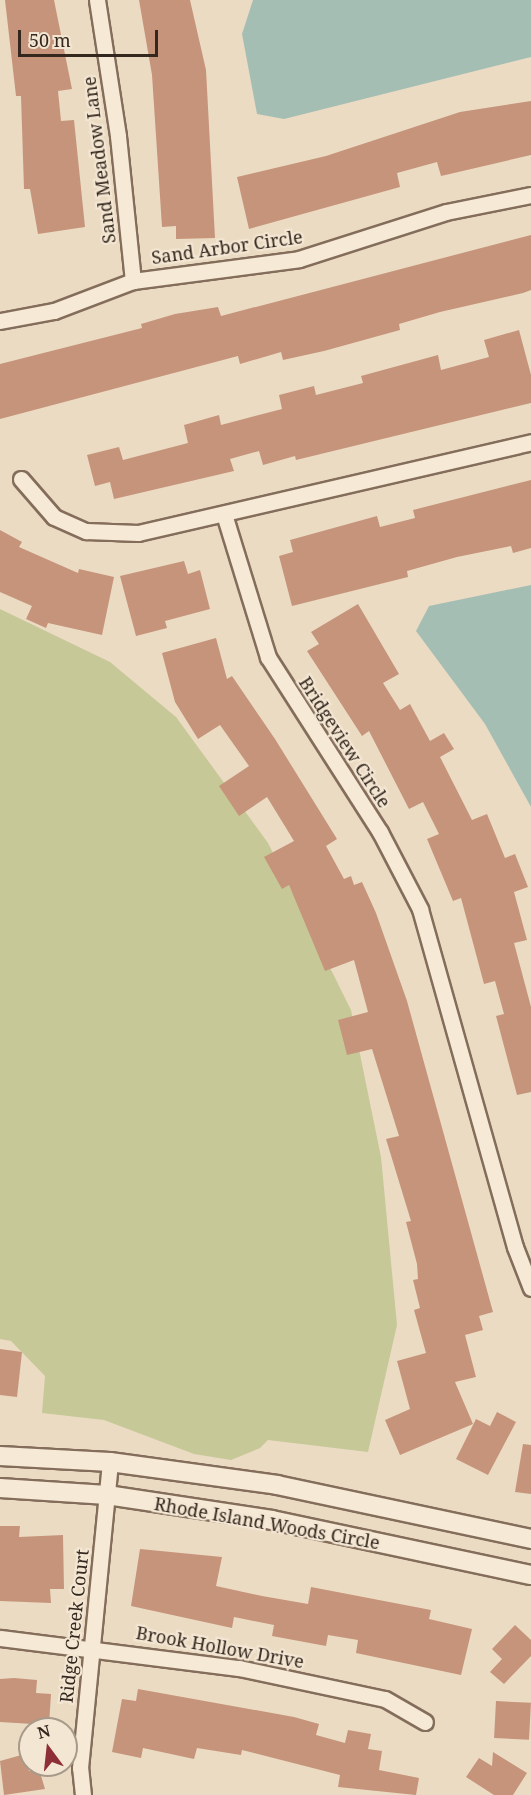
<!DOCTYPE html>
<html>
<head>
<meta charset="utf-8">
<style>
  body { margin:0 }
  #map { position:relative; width:531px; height:1795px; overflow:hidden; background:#ebdbc3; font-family:"Noto Serif",serif }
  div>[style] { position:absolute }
  .green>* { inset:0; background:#c6c898 }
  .water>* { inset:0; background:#a5beb4 }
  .building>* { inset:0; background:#c6947b; transform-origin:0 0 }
  .roads { filter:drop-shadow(2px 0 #846d5b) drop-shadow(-2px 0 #846d5b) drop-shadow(0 2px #846d5b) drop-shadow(0 -2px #846d5b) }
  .minor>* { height:15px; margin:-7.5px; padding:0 7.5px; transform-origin:7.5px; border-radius:7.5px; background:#f6ead6 }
  .tertiary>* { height:18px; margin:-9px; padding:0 9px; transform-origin:9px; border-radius:9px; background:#f6ead6 }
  span { translate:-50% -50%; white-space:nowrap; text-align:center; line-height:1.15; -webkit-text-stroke:4.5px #f3e6d2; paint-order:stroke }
  .street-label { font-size:18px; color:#34271e }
  .north { position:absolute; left:18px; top:1717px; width:60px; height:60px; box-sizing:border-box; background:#f3e6d2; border:2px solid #a79a8a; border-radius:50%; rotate:345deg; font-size:16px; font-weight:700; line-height:24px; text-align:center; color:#34271e }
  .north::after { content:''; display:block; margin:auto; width:21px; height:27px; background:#8e2f38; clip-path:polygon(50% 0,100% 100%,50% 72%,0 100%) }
  .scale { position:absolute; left:18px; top:30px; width:140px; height:27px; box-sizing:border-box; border:3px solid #34271e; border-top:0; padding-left:8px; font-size:18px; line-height:21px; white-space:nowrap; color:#34271e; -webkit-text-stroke:4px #f3e6d2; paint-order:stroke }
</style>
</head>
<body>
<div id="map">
  <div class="green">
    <div style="clip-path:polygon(0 609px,110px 662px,176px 717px,268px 843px,351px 1010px,381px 1157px,397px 1325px,368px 1452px,268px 1440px,260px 1448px,231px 1460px,194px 1454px,104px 1420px,42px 1413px,45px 1376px,11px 1341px,0 1339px)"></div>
  </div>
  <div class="water">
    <div style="clip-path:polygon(253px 0,531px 0,531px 57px,284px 119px,257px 114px,242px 34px)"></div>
    <div style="clip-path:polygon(531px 585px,531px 807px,485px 724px,416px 631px,429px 606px)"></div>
  </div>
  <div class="building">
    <div style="clip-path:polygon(5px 0,54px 0,72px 89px,58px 91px,61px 121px,74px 120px,85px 227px,38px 234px,30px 189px,24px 189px,21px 96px,16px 96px)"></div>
    <div style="clip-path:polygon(139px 0,190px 0,206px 70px,215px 238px,176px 239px,176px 226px,162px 227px,152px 75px)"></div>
    <div style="clip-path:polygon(531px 101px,531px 155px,441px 176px,437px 162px,397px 173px,400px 187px,249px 229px,237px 177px,326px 156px,460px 112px)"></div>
    <div style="clip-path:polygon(531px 235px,531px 290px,523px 293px,440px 312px,399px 324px,400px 330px,324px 351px,283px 360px,281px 352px,240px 364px,238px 356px,0 419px,0 364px,142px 328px,141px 324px,175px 314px,218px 307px,221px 316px)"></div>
    <div style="clip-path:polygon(519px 330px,531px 375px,531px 403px,296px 460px,295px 456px,263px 465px,259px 451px,230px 459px,234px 471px,114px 499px,110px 482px,95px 486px,87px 455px,119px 447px,123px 460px,188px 443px,184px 425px,219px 415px,221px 425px,282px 409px,279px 395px,314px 386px,316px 395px,363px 383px,361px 376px,438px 355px,441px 370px,489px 357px,484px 340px)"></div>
    <div style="clip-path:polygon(531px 480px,531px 548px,513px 553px,511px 546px,457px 557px,407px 571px,408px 577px,292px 606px,279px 556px,293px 552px,290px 540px,377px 516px,380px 527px,415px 518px,413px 510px)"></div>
    <div style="clip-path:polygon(0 530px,22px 542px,19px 547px,78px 573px,79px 569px,114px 577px,102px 635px,48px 623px,46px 628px,26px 619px,32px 606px,0 592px)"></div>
    <div style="clip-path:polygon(184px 561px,188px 574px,200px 570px,210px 609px,165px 621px,167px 628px,136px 636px,120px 576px)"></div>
    <div style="clip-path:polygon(358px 604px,399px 674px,383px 683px,400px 710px,410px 704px,430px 741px,444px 733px,454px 749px,440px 757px,472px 820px,487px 814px,505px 858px,515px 854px,528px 887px,514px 892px,527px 940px,514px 943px,531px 1007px,531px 1092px,517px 1095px,496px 1016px,504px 1014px,495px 981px,484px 984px,461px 898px,453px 901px,427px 839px,439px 834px,423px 802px,409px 809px,369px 731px,362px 736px,307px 651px,319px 644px,311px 632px)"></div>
    <div style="clip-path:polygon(216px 638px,227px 679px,232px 676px,275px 739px,337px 839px,326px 846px,344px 879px,351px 876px,354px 885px,362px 882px,376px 913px,407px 1001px,493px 1312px,479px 1316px,483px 1330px,465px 1335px,476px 1377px,455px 1382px,473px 1424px,400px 1455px,385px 1420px,410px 1409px,397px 1361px,426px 1353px,414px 1310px,420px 1308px,413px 1280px,418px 1279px,417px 1264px,406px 1222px,411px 1221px,386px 1139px,399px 1136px,372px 1049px,347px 1055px,338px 1020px,368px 1012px,354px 960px,325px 971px,289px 885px,282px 889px,264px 857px,294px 841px,267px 797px,239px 816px,219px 786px,249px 766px,220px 725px,198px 739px,175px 702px,162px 653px)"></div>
    <div style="clip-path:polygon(0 1349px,22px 1352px,17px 1397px,0 1395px)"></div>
    <div style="clip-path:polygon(497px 1412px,516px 1422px,488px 1475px,456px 1459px,476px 1419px,490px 1426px)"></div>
    <div style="clip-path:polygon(523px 1444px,531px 1445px,531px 1494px,515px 1492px)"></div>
    <div style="clip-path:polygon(0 1526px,20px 1526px,19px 1537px,63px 1535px,64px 1589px,50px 1589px,51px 1603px,0 1601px)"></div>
    <div style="clip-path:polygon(140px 1549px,222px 1557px,216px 1586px,262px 1596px,308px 1604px,311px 1587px,431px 1610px,429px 1619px,472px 1629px,461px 1675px,356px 1653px,358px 1640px,328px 1635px,326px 1646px,272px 1636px,274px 1625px,234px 1617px,232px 1628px,131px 1606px)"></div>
    <div style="clip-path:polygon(515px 1625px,531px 1640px,531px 1656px,504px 1684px,490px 1672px,502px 1659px,492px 1649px)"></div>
    <div style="clip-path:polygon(14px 1678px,37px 1680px,36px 1693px,51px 1694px,49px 1725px,0 1722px,0 1679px)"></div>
    <div style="clip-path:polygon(138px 1689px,294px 1717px,319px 1724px,316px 1735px,345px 1743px,348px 1730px,371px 1734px,368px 1749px,382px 1751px,379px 1770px,419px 1778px,416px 1795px,338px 1787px,340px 1775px,242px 1750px,241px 1755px,197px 1748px,194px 1759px,143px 1748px,141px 1758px,112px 1752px,122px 1699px,136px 1701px)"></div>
    <div style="left:496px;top:1701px;width:35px;height:37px;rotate:3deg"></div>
    <div style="clip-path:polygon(493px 1752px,527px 1773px,513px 1795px,494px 1795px,466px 1777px,479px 1758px,492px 1766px)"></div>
    <div style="clip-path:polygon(25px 1754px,29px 1771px,39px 1769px,45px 1789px,4px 1795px,0 1761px)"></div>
  </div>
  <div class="roads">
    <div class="minor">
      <div style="left:97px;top:0;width:138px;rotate:81.2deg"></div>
      <div style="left:118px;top:136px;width:146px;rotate:84.1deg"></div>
      <div style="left:0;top:321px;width:55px;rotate:-10.5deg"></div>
      <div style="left:54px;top:311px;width:85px;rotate:-20.8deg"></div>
      <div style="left:133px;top:281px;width:167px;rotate:-7.5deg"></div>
      <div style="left:299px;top:259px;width:154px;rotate:-17.7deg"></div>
      <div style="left:446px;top:212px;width:87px;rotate:-11.3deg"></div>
      <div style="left:21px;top:479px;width:50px;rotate:49deg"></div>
      <div style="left:54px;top:517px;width:35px;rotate:24deg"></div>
      <div style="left:86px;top:531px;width:52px;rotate:2.2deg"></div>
      <div style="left:138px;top:533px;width:403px;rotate:-13deg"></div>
      <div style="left:224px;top:514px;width:150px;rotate:72.9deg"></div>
      <div style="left:268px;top:657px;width:208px;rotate:57.4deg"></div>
      <div style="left:380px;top:832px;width:87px;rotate:62.5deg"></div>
      <div style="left:420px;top:909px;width:351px;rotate:74.3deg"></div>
      <div style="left:515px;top:1247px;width:44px;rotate:68.7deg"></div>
      <div style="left:0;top:1638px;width:241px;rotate:7.2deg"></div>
      <div style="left:239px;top:1668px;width:149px;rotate:12deg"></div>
      <div style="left:385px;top:1699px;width:46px;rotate:29.9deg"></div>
      <div style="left:83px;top:1795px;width:27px;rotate:-96deg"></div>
      <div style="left:80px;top:1768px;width:307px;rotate:-84.4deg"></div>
    </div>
    <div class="tertiary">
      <div style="left:0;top:1456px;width:110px;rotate:3.1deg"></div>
      <div style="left:110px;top:1462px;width:169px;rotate:7.8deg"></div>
      <div style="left:277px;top:1485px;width:260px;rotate:12deg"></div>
      <div style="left:0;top:1488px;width:107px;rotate:3.7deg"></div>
      <div style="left:107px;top:1495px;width:167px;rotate:8.6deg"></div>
      <div style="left:272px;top:1520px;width:265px;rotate:12deg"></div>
    </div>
  </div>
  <div class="street-label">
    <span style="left:99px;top:160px;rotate:-97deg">Sand Meadow Lane</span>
    <span style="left:227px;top:247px;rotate:-8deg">Sand Arbor Circle</span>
    <span style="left:345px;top:742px;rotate:57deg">Bridgeview Circle</span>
    <span style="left:267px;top:1523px;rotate:10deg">Rhode Island Woods Circle</span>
    <span style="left:74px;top:1626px;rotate:-84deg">Ridge Creek Court</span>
    <span style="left:220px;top:1647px;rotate:10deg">Brook Hollow Drive</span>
  </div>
  <div class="north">N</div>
  <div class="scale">50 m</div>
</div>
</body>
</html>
